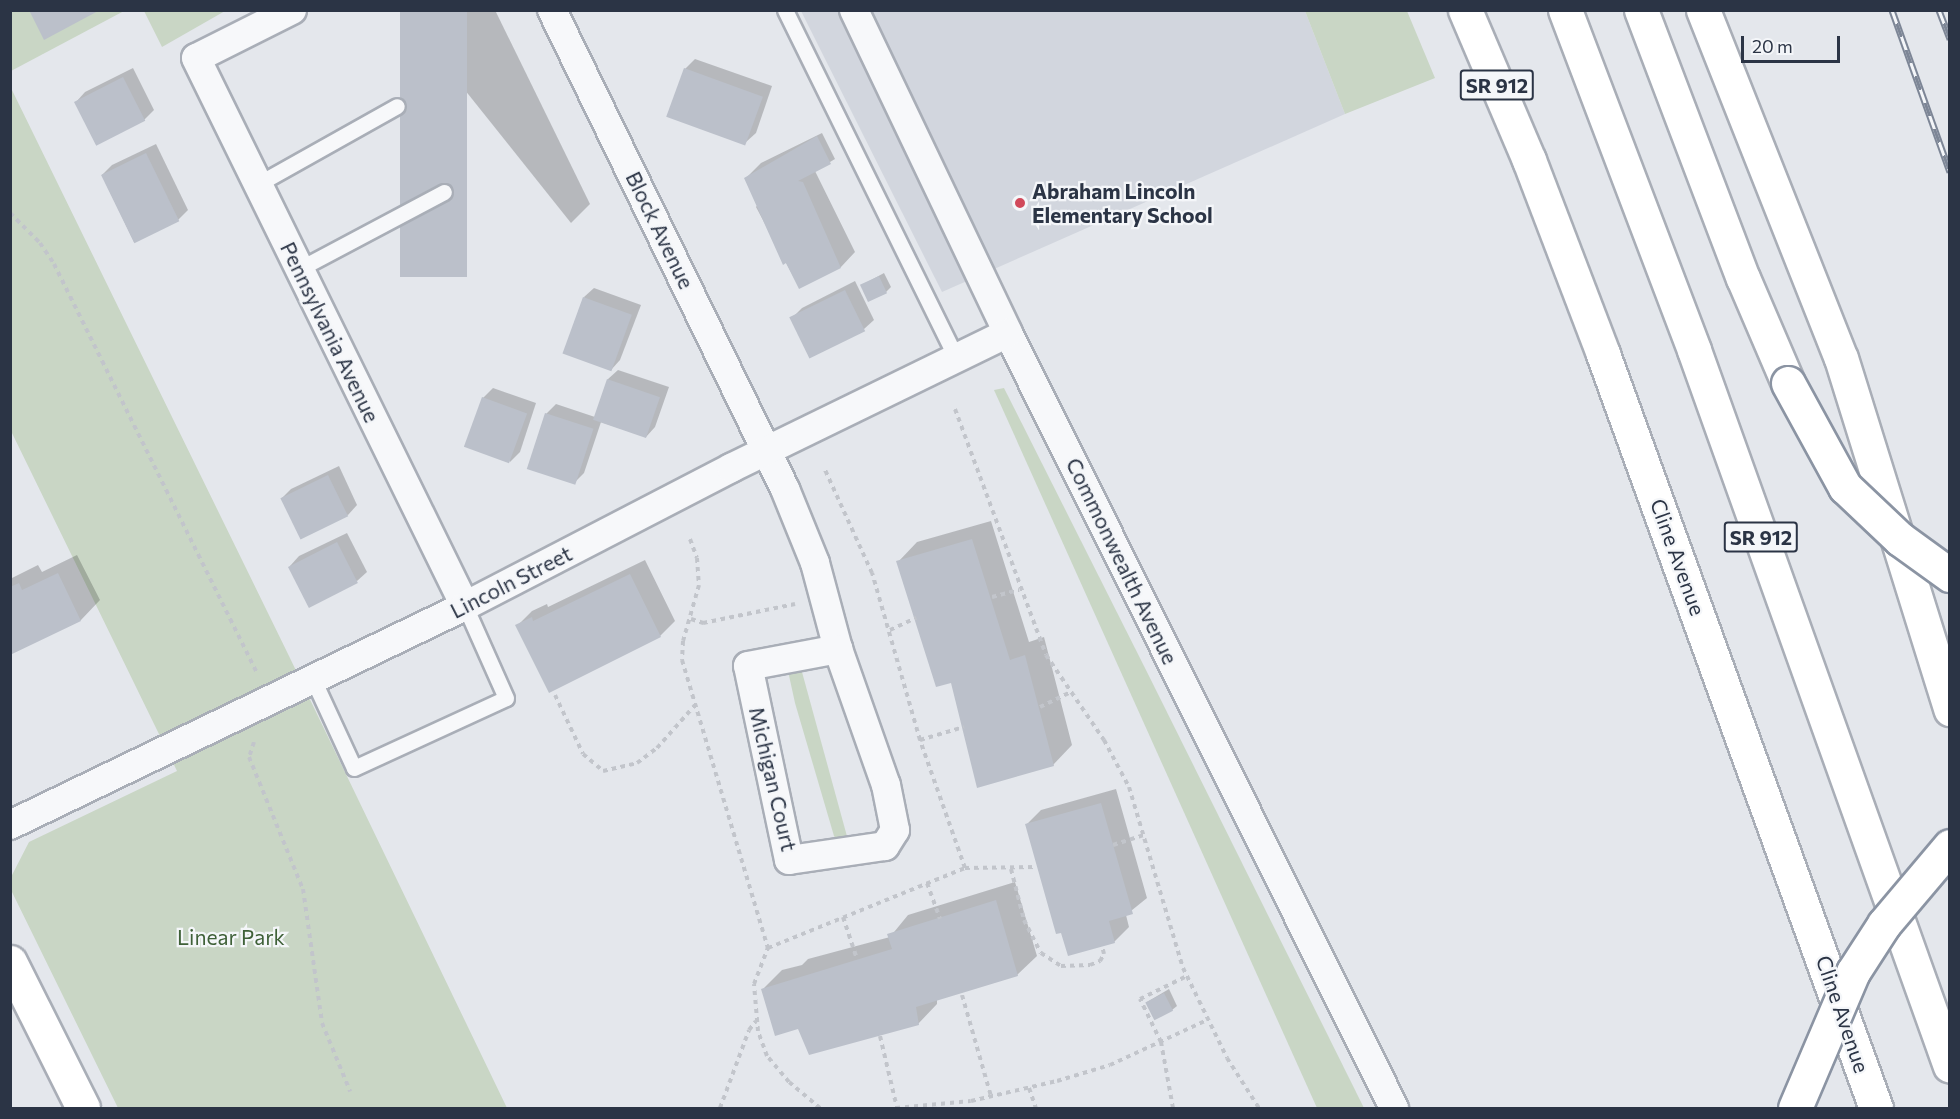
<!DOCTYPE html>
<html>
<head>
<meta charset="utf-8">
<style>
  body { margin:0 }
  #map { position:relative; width:1960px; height:1119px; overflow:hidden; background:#e4e7ec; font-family:Commissioner,sans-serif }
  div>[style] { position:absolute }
  .built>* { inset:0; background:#d2d6de }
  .green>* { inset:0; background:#c9d6c5 }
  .shadow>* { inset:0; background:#0003 }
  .building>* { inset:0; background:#bbc0ca; transform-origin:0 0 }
  .path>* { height:4px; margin-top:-2px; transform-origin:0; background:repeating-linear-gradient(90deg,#c2c5cb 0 4.5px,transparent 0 9px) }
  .roads { filter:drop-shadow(2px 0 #a9aeb7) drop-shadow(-2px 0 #a9aeb7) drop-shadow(0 2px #a9aeb7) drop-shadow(0 -2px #a9aeb7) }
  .lane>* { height:15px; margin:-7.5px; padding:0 7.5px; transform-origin:7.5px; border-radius:7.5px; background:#f7f8fa }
  .street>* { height:28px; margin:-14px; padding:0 14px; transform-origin:14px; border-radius:14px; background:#f7f8fa }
  .secondary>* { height:33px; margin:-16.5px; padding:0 16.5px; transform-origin:16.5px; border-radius:16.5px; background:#fff }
  .highway>* { height:33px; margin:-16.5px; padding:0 16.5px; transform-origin:16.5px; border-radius:16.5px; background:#fff }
  .rail>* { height:7px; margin-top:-3.5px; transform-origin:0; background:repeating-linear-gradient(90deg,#f4f6f9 0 14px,#7d8696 0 28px); box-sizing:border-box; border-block:2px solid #7d8696 }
  .bridges { filter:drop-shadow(2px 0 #8b94a3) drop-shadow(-2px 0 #8b94a3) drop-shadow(0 2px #8b94a3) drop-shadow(0 -2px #8b94a3) }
  .highway-bridge>* { height:33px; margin:-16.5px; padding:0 16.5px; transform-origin:16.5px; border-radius:16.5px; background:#fff }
  .dots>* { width:16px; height:16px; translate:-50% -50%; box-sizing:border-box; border:3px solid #f4f6f9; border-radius:50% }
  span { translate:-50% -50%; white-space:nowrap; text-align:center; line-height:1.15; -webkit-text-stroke:4.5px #f4f6f9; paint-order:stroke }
  .shield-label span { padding:2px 4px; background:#f4f6f9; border:2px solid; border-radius:4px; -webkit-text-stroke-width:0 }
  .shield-label { font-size:20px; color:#2b3445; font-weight:700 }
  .poi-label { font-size:21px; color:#2b3445; font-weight:700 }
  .left { translate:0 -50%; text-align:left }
  .street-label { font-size:21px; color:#2b3445 }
  .park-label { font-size:21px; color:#3f6138 }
  .frame { position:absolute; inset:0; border:12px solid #2b3445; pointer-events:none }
  .scale { position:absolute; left:1741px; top:36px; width:99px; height:27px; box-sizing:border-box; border:3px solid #2b3445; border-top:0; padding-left:8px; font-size:18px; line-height:21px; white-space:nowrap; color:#2b3445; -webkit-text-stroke:4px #f4f6f9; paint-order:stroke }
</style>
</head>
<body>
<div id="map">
  <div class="built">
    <div style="clip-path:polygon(801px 11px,1305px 11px,1345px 114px,942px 292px)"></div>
  </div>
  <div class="green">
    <div style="clip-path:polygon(11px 11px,124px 11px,11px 71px)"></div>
    <div style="clip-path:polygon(144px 11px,225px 11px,162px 47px)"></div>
    <div style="clip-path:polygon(1305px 11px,1407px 11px,1435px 78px,1345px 114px)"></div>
    <div style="clip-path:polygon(10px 86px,289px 656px,507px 1108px,118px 1108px,11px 890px,11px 877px,29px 842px,177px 771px,11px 431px)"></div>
    <div style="clip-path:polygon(1004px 388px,1148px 674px,1364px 1108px,1317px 1108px,994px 390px)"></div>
    <div style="clip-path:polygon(799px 667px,802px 672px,848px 840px,838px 842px,834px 836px,795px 703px,788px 671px)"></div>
  </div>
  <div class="shadow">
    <div style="clip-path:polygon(401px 10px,495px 10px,590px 204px,571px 223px)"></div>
    <div style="clip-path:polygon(695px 59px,772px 86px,756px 133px,746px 142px,685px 69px)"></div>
    <div style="clip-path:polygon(133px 68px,154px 110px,144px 120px,76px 102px,85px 92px)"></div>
    <div style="clip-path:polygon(822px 133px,835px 159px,815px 171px,855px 252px,841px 267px,799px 287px,756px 207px,758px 204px,746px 178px,761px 163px)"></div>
    <div style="clip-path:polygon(156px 144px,188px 210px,178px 220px,134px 242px,102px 175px,112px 165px)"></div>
    <div style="clip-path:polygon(884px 273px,891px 287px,886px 292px,862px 285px)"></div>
    <div style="clip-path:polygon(855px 281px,874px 320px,864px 329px,811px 356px,792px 318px,802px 308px)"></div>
    <div style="clip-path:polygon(594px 288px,641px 305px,620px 360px,611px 370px,584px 297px)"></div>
    <div style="clip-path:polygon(618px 370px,669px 387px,655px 427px,646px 437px,601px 422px,584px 473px,574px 483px,546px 414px,556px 404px,595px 417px,608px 379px)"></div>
    <div style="clip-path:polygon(493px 388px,536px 403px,520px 452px,510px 462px,483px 398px)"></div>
    <div style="clip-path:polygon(339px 466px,357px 505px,348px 515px,281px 499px,291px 489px)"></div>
    <div style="clip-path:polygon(991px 521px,1029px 642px,1044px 637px,1072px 745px,1053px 765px,952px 681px,898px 562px,917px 542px)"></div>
    <div style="clip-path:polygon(347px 533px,367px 572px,357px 581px,290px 566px,299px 556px)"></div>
    <div style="clip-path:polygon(77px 555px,100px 600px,81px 620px,10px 654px,10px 574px,12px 578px,38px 565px,42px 572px)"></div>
    <div style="clip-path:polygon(645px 560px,675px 621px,660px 636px,517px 626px,532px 611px,547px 604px,548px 607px)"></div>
    <div style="clip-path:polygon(1116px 789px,1147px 898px,1126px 915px,1129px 927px,1114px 942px,1026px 825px,1041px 810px)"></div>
    <div style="clip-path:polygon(1015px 882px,1037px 956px,1017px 975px,937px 999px,937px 1004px,918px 1024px,799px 1028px,763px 989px,782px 970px,802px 965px,808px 959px,890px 937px,908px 915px)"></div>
    <div style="clip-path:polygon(1169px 989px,1177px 1006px,1172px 1010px,1147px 1002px)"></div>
  </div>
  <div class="building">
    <div style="clip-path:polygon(29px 10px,100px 10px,44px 40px)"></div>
    <div style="left:400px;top:10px;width:67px;height:267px"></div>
    <div style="left:684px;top:68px;width:84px;height:52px;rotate:20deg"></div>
    <div style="left:123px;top:77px;width:49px;height:55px;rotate:63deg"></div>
    <div style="clip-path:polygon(817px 136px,831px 164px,798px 181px,803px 182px,841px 268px,799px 289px,786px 263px,783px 265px,744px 178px)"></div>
    <div style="left:146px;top:153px;width:76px;height:50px;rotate:64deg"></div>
    <div style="left:879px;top:276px;width:19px;height:21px;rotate:65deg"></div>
    <div style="left:845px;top:290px;width:46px;height:62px;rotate:64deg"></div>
    <div style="left:583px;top:297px;width:52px;height:60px;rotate:20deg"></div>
    <div style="left:607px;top:379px;width:56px;height:43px;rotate:19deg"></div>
    <div style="left:482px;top:397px;width:48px;height:53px;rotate:20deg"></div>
    <div style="left:545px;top:413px;width:51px;height:59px;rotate:18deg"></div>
    <div style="left:328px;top:475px;width:46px;height:53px;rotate:64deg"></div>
    <div style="clip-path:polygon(972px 539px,1010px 660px,1025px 655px,1054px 766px,977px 788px,951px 683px,936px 687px,896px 561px)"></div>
    <div style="left:337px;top:542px;width:46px;height:55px;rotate:63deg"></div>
    <div style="clip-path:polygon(58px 573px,81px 621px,10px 655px,10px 587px,19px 583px,22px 590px)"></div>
    <div style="clip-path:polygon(630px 574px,661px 637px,549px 693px,515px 625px,532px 617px,533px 621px)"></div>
    <div style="clip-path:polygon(1101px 803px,1133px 914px,1109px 921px,1115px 943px,1068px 956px,1061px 933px,1056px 934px,1025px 824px)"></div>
    <div style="clip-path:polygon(996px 900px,1018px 976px,916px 1007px,919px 1025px,809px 1055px,798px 1029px,775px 1036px,761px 989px,892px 949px,887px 934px)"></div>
    <div style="left:1164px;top:993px;width:20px;height:21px;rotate:63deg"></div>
  </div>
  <div class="path">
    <div style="left:10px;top:213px;width:42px;rotate:45deg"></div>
    <div style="left:40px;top:243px;width:25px;rotate:56deg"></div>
    <div style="left:54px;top:264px;width:457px;rotate:63.6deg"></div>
    <div style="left:955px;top:409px;width:262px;rotate:69.7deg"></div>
    <div style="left:1046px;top:655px;width:103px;rotate:55.7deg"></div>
    <div style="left:1104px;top:740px;width:53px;rotate:62deg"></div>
    <div style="left:1129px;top:787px;width:189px;rotate:73.4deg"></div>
    <div style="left:1183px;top:968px;width:100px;rotate:63.9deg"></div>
    <div style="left:1227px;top:1058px;width:59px;rotate:57.4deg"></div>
    <div style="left:690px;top:539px;width:20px;rotate:70deg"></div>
    <div style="left:697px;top:558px;width:27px;rotate:86deg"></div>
    <div style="left:699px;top:585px;width:58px;rotate:105.9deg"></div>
    <div style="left:683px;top:641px;width:19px;rotate:93deg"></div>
    <div style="left:682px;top:660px;width:301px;rotate:73.4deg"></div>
    <div style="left:992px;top:597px;width:28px;rotate:-15deg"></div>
    <div style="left:691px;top:619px;width:13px;rotate:18deg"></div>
    <div style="left:703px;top:623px;width:94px;rotate:-11.7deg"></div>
    <div style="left:890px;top:630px;width:29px;rotate:-25deg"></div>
    <div style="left:555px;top:695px;width:65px;rotate:64.6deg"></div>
    <div style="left:583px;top:754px;width:26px;rotate:40deg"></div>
    <div style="left:603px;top:771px;width:35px;rotate:-13deg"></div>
    <div style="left:637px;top:763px;width:25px;rotate:-37deg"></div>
    <div style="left:657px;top:748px;width:57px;rotate:-48.5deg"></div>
    <div style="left:1040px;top:707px;width:34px;rotate:-26deg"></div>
    <div style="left:920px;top:740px;width:46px;rotate:-16.5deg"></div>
    <div style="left:254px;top:742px;width:16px;rotate:108deg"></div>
    <div style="left:249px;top:757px;width:143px;rotate:67.8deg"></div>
    <div style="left:303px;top:889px;width:135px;rotate:81.9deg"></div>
    <div style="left:322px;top:1023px;width:74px;rotate:67.6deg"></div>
    <div style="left:1113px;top:845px;width:32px;rotate:-18deg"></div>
    <div style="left:965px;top:868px;width:72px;rotate:-0.8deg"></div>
    <div style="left:1011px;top:869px;width:53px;rotate:75.7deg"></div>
    <div style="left:1024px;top:920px;width:37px;rotate:63deg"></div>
    <div style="left:1041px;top:953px;width:24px;rotate:33deg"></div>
    <div style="left:1061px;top:966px;width:29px;rotate:-2deg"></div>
    <div style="left:1090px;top:965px;width:11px;rotate:-22deg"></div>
    <div style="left:1100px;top:961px;width:8px;rotate:-60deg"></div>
    <div style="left:1104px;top:954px;width:8px;rotate:-104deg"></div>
    <div style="left:927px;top:883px;width:38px;rotate:70deg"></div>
    <div style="left:843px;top:917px;width:44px;rotate:71.6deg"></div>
    <div style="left:962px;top:995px;width:105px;rotate:74deg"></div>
    <div style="left:880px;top:1036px;width:74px;rotate:76.7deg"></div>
    <div style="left:1029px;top:1088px;width:21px;rotate:71deg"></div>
    <div style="left:720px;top:1108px;width:83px;rotate:-69.6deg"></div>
    <div style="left:749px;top:1030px;width:11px;rotate:-52deg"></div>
    <div style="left:820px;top:1108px;width:40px;rotate:-140deg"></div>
    <div style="left:789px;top:1082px;width:34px;rotate:-130deg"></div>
    <div style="left:767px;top:1056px;width:27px;rotate:-110deg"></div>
    <div style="left:758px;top:1031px;width:47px;rotate:-94.9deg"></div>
    <div style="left:754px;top:984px;width:39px;rotate:-69deg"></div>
    <div style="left:768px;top:948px;width:213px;rotate:-22.1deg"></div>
    <div style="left:965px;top:868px;width:136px;rotate:-109.4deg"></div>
    <div style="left:920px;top:740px;width:174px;rotate:-106deg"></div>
    <div style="left:872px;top:573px;width:113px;rotate:-114.5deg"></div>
    <div style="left:896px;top:1108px;width:75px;rotate:-5.3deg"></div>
    <div style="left:971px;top:1101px;width:88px;rotate:-13.1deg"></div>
    <div style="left:1057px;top:1081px;width:55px;rotate:-16.8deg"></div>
    <div style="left:1110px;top:1065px;width:107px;rotate:-24.9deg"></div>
    <div style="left:1173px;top:1108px;width:67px;rotate:-100.3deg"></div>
    <div style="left:1161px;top:1042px;width:48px;rotate:-116deg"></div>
    <div style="left:1140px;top:999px;width:52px;rotate:-26.1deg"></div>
  </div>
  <div class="roads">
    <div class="lane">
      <div style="left:785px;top:10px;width:388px;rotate:63.8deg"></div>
      <div style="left:258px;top:184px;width:159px;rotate:-29.3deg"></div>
      <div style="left:299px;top:269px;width:164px;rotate:-28deg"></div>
      <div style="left:312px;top:677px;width:100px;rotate:65.2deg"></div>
      <div style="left:354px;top:768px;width:167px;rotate:-24.7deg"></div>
      <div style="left:506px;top:698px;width:101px;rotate:-114deg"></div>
    </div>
    <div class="street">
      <div style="left:292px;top:10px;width:107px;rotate:153.4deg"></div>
      <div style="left:196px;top:58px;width:610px;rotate:63.85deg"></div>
      <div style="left:552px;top:10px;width:533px;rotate:64.06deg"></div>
      <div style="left:785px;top:489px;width:80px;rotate:67.9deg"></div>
      <div style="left:815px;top:563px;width:89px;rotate:75deg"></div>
      <div style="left:838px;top:649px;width:144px;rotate:70.6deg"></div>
      <div style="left:886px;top:785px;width:46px;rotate:78.7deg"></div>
      <div style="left:895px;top:830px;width:19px;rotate:122deg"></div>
      <div style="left:885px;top:846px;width:97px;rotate:171.7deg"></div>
      <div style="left:789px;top:860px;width:198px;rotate:-101.9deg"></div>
      <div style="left:748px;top:666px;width:92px;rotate:-10.7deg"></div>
      <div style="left:854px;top:10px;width:358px;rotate:64.5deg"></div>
      <div style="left:1008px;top:333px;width:866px;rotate:63.52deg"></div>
      <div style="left:10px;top:825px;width:505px;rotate:-25.7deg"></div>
      <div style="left:465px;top:606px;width:300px;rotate:-27.4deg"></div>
      <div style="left:731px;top:468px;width:308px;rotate:-26deg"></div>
    </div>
    <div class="secondary">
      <div style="left:10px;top:962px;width:163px;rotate:63.4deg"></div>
    </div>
    <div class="highway">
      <div style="left:1465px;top:10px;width:163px;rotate:66.9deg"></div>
      <div style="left:1529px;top:160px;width:208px;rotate:69.1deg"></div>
      <div style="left:1603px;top:354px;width:802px;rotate:70.1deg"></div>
      <div style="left:1565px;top:10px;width:364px;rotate:69.2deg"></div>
      <div style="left:1694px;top:350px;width:760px;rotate:70.33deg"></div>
      <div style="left:1641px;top:10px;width:287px;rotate:69.2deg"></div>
      <div style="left:1743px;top:278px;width:114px;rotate:66.8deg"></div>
      <div style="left:1703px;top:10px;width:374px;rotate:68.4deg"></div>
      <div style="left:1841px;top:358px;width:368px;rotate:72.7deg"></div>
    </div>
  </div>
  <div class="rail">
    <div style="left:1892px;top:10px;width:172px;rotate:70.3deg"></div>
    <div style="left:1939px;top:10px;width:31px;rotate:69deg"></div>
  </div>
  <div class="bridges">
    <div class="highway-bridge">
      <div style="left:1788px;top:383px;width:119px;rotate:61.3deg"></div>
      <div style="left:1845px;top:487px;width:76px;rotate:43.4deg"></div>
      <div style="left:1900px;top:539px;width:62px;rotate:35.8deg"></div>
      <div style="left:1795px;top:1108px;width:148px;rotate:-66.9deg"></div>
      <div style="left:1853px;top:972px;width:57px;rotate:-57.1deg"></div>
      <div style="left:1884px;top:924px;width:102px;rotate:-49.8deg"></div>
    </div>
  </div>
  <div class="dots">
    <div style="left:1020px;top:203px;background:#d1495b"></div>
  </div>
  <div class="shield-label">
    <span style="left:1497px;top:85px">SR 912</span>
    <span style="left:1761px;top:537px">SR 912</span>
  </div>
  <div class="poi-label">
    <span class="left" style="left:1032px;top:203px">Abraham Lincoln<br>Elementary School</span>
  </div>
  <div class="street-label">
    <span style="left:660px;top:230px;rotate:64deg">Block Avenue</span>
    <span style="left:330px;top:332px;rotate:64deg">Pennsylvania Avenue</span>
    <span style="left:1678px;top:557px;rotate:70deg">Cline Avenue</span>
    <span style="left:1122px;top:561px;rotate:64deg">Commonwealth Avenue</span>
    <span style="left:511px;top:582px;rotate:-27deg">Lincoln Street</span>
    <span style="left:773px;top:779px;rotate:77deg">Michigan Court</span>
    <span style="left:1843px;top:1014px;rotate:71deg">Cline Avenue</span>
  </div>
  <div class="park-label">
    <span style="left:231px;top:937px">Linear Park</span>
  </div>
  <div class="frame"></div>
  <div class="scale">20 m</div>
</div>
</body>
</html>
